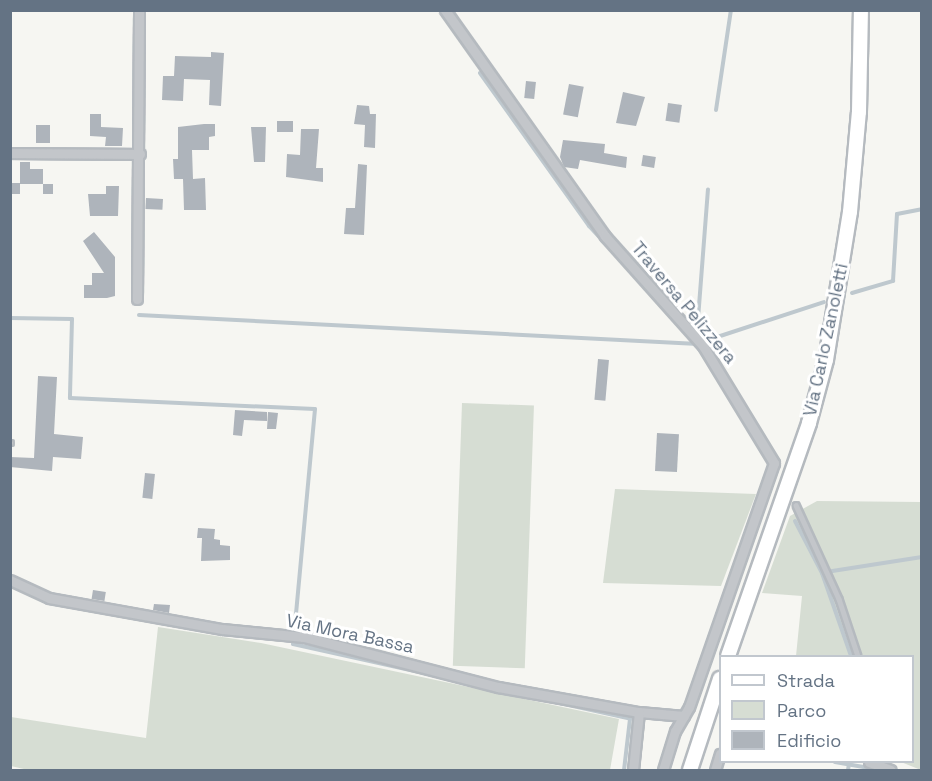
<!DOCTYPE html>
<html>
<head>
<meta charset="utf-8">
<style>
  body { margin:0 }
  #map { position:relative; width:932px; height:781px; overflow:hidden; background:#f6f6f2; font-family:"Space Grotesk",sans-serif }
  div>[style] { position:absolute }
  .green>* { inset:0; background:#d6ddd3; transform-origin:0 0 }
  .stream>* { height:4px; margin:-2px; padding:0 2px; transform-origin:2px; border-radius:2px; background:#bec8ce }
  .building>* { inset:0; background:#aeb4bb; transform-origin:0 0 }
  .roads { filter:drop-shadow(2px 0 #b5babf) drop-shadow(-2px 0 #b5babf) drop-shadow(0 2px #b5babf) drop-shadow(0 -2px #b5babf) }
  .service>* { height:4.5px; margin:-2.25px; padding:0 2.25px; transform-origin:2.25px; border-radius:2.25px; background:#c3c6ca }
  .minor>* { height:9px; margin:-4.5px; padding:0 4.5px; transform-origin:4.5px; border-radius:4.5px; background:#c3c6ca }
  .secondary>* { height:14px; margin:-7px; padding:0 7px; transform-origin:7px; border-radius:7px; background:#fff }
  span { translate:-50% -50%; white-space:nowrap; text-align:center; line-height:1.15; -webkit-text-stroke:6px #fff; paint-order:stroke }
  .street-label { font-size:18px; color:#647384 }
  .frame { position:absolute; inset:0; border:12px solid #647384; pointer-events:none }
  .legend { position:absolute; left:719px; top:655px; width:195px; height:108px; box-sizing:border-box; background:#fff; border:2px solid #c1c7ce; margin:0; padding:8px 10px; list-style:none; font-size:18px; color:#647384 }
  .legend li { display:flex; align-items:center; gap:12px; height:30px }
  .legend b { width:30px; border:2px solid #c1c7ce }
</style>
</head>
<body>
<div id="map">
  <div class="green">
    <div style="left:462px;top:403px;width:72px;height:263px;rotate:2deg"></div>
    <div style="clip-path:polygon(615px 489px,756px 494px,721px 586px,603px 583px)"></div>
    <div style="clip-path:polygon(817px 501px,921px 502px,921px 770px,901px 762px,912px 762px,912px 656px,796px 656px,802px 596px,762px 593px,790px 516px)"></div>
    <div style="clip-path:polygon(158px 627px,261px 643px,619px 719px,610px 770px,28px 770px,11px 766px,11px 717px,146px 738px)"></div>
  </div>
  <div class="stream">
    <div style="left:480px;top:73px;width:188px;rotate:54.5deg"></div>
    <div style="left:589px;top:226px;width:42px;rotate:46.9deg"></div>
    <div style="left:716px;top:110px;width:101px;rotate:-81.5deg"></div>
    <div style="left:852px;top:293px;width:43px;rotate:-16.3deg"></div>
    <div style="left:893px;top:281px;width:67px;rotate:-86.6deg"></div>
    <div style="left:897px;top:214px;width:25px;rotate:-11deg"></div>
    <div style="left:652px;top:296px;width:64px;rotate:48.1deg"></div>
    <div style="left:139px;top:315px;width:560px;rotate:2.97deg"></div>
    <div style="left:10px;top:318px;width:62px;rotate:0.9deg"></div>
    <div style="left:72px;top:319px;width:79px;rotate:91.5deg"></div>
    <div style="left:70px;top:398px;width:245px;rotate:2.6deg"></div>
    <div style="left:315px;top:409px;width:236px;rotate:95.3deg"></div>
    <div style="left:293px;top:644px;width:345px;rotate:12.5deg"></div>
    <div style="left:630px;top:719px;width:51px;rotate:96.7deg"></div>
    <div style="left:697px;top:332px;width:143px;rotate:-85.6deg"></div>
    <div style="left:705px;top:341px;width:125px;rotate:-18.1deg"></div>
    <div style="left:795px;top:521px;width:59px;rotate:62.6deg"></div>
    <div style="left:822px;top:573px;width:88px;rotate:70.7deg"></div>
    <div style="left:826px;top:572px;width:97px;rotate:-8.9deg"></div>
    <div style="left:835px;top:762px;width:39px;rotate:10deg"></div>
    <div style="left:873px;top:769px;width:4px;rotate:-104deg"></div>
    <div style="left:848px;top:770px;width:6px;rotate:-81deg"></div>
  </div>
  <div class="building">
    <div style="clip-path:polygon(211px 52px,224px 53px,221px 106px,209px 105px,210px 80px,184px 79px,183px 101px,162px 100px,163px 76px,174px 76px,175px 56px,211px 57px)"></div>
    <div style="left:526px;top:81px;width:10px;height:17px;rotate:6deg"></div>
    <div style="left:569px;top:84px;width:15px;height:31px;rotate:11deg"></div>
    <div style="clip-path:polygon(623px 92px,645px 97px,636px 126px,616px 123px)"></div>
    <div style="left:668px;top:103px;width:14px;height:18px;rotate:8deg"></div>
    <div style="clip-path:polygon(357px 105px,369px 106px,370px 114px,376px 114px,375px 148px,364px 147px,365px 125px,354px 124px)"></div>
    <div style="clip-path:polygon(90px 114px,101px 114px,101px 127px,123px 128px,122px 146px,105px 146px,106px 137px,90px 136px)"></div>
    <div style="left:277px;top:121px;width:16px;height:11px"></div>
    <div style="clip-path:polygon(204px 124px,215px 124px,215px 136px,209px 137px,209px 150px,192px 150px,193px 179px,205px 178px,206px 210px,184px 210px,183px 179px,174px 179px,173px 159px,178px 159px,178px 127px)"></div>
    <div style="left:36px;top:125px;width:14px;height:18px"></div>
    <div style="clip-path:polygon(251px 127px,266px 127px,265px 162px,254px 162px)"></div>
    <div style="clip-path:polygon(301px 129px,319px 129px,316px 168px,323px 168px,323px 182px,286px 177px,287px 154px,300px 155px)"></div>
    <div style="clip-path:polygon(563px 140px,605px 144px,604px 153px,627px 157px,626px 168px,580px 160px,578px 169px,564px 167px,560px 157px)"></div>
    <div style="left:643px;top:155px;width:13px;height:11px;rotate:9deg"></div>
    <div style="clip-path:polygon(20px 162px,30px 162px,30px 169px,43px 169px,43px 184px,20px 184px,20px 194px,10px 194px,10px 183px,20px 183px)"></div>
    <div style="clip-path:polygon(358px 164px,367px 165px,364px 235px,344px 234px,346px 208px,355px 208px)"></div>
    <div style="left:43px;top:184px;width:10px;height:10px"></div>
    <div style="clip-path:polygon(106px 186px,119px 186px,118px 216px,90px 216px,88px 194px,106px 194px)"></div>
    <div style="left:146px;top:198px;width:17px;height:11px;rotate:3deg"></div>
    <div style="clip-path:polygon(94px 232px,115px 257px,115px 296px,107px 298px,84px 298px,84px 285px,92px 285px,92px 273px,104px 273px,83px 241px)"></div>
    <div style="left:598px;top:359px;width:11px;height:41px;rotate:5deg"></div>
    <div style="clip-path:polygon(38px 376px,57px 377px,54px 434px,83px 437px,81px 459px,53px 457px,52px 471px,10px 467px,10px 457px,34px 458px)"></div>
    <div style="clip-path:polygon(235px 410px,267px 412px,267px 421px,244px 420px,242px 436px,233px 435px)"></div>
    <div style="clip-path:polygon(268px 412px,278px 413px,276px 429px,267px 429px)"></div>
    <div style="left:657px;top:433px;width:22px;height:38px;rotate:3deg"></div>
    <div style="left:145px;top:473px;width:10px;height:25px;rotate:6deg"></div>
    <div style="clip-path:polygon(198px 528px,215px 529px,214px 539px,220px 540px,220px 545px,230px 546px,230px 560px,201px 561px,202px 538px,197px 538px)"></div>
    <div style="left:93px;top:590px;width:13px;height:9px;rotate:9deg"></div>
    <div style="clip-path:polygon(154px 604px,170px 605px,169px 613px,153px 610px)"></div>
  </div>
  <div class="roads">
    <div class="service">
      <div style="left:10px;top:443px;width:1px"></div>
      <div style="left:796px;top:505px;width:103px;rotate:65.4deg"></div>
      <div style="left:839px;top:599px;width:60px;rotate:71.6deg"></div>
    </div>
    <div class="minor">
      <div style="left:445px;top:10px;width:277px;rotate:54.7deg"></div>
      <div style="left:605px;top:236px;width:147px;rotate:48.3deg"></div>
      <div style="left:703px;top:346px;width:137px;rotate:58.7deg"></div>
      <div style="left:774px;top:463px;width:258px;rotate:109.2deg"></div>
      <div style="left:689px;top:707px;width:28px;rotate:120deg"></div>
      <div style="left:675px;top:731px;width:41px;rotate:107.1deg"></div>
      <div style="left:10px;top:153px;width:130px;rotate:0.4deg"></div>
      <div style="left:137px;top:299px;width:289px;rotate:-89.6deg"></div>
      <div style="left:10px;top:580px;width:43px;rotate:24.8deg"></div>
      <div style="left:49px;top:598px;width:176px;rotate:10.2deg"></div>
      <div style="left:222px;top:629px;width:82px;rotate:5.6deg"></div>
      <div style="left:304px;top:637px;width:200px;rotate:14.5deg"></div>
      <div style="left:498px;top:687px;width:143px;rotate:10.1deg"></div>
      <div style="left:639px;top:712px;width:45px;rotate:5.1deg"></div>
      <div style="left:869px;top:762px;width:23px;rotate:20deg"></div>
      <div style="left:633px;top:770px;width:58px;rotate:-84.1deg"></div>
      <div style="left:715px;top:770px;width:17px;rotate:-73deg"></div>
    </div>
    <div class="secondary">
      <div style="left:728px;top:656px;width:247px;rotate:-70.8deg"></div>
      <div style="left:809px;top:423px;width:65px;rotate:-74.9deg"></div>
      <div style="left:826px;top:360px;width:150px;rotate:-80.8deg"></div>
      <div style="left:850px;top:212px;width:100px;rotate:-84.9deg"></div>
      <div style="left:859px;top:112px;width:102px;rotate:-88.9deg"></div>
      <div style="left:690px;top:770px;width:96px;rotate:-71.8deg"></div>
    </div>
  </div>
  <div class="street-label">
    <span style="left:684px;top:303px;rotate:50deg">Traversa Pelizzera</span>
    <span style="left:826px;top:340px;rotate:-78deg">Via Carlo Zanoletti</span>
    <span style="left:350px;top:634px;rotate:12deg">Via Mora Bassa</span>
  </div>
  <div class="frame"></div>
  <ul class="legend">
  <li><b style="height:8px;background:#fff"></b>Strada</li>
  <li><b style="height:16px;background:#d6ddd3"></b>Parco</li>
  <li><b style="height:16px;background:#aeb4bb"></b>Edificio</li>
  </ul>
</div>
</body>
</html>
